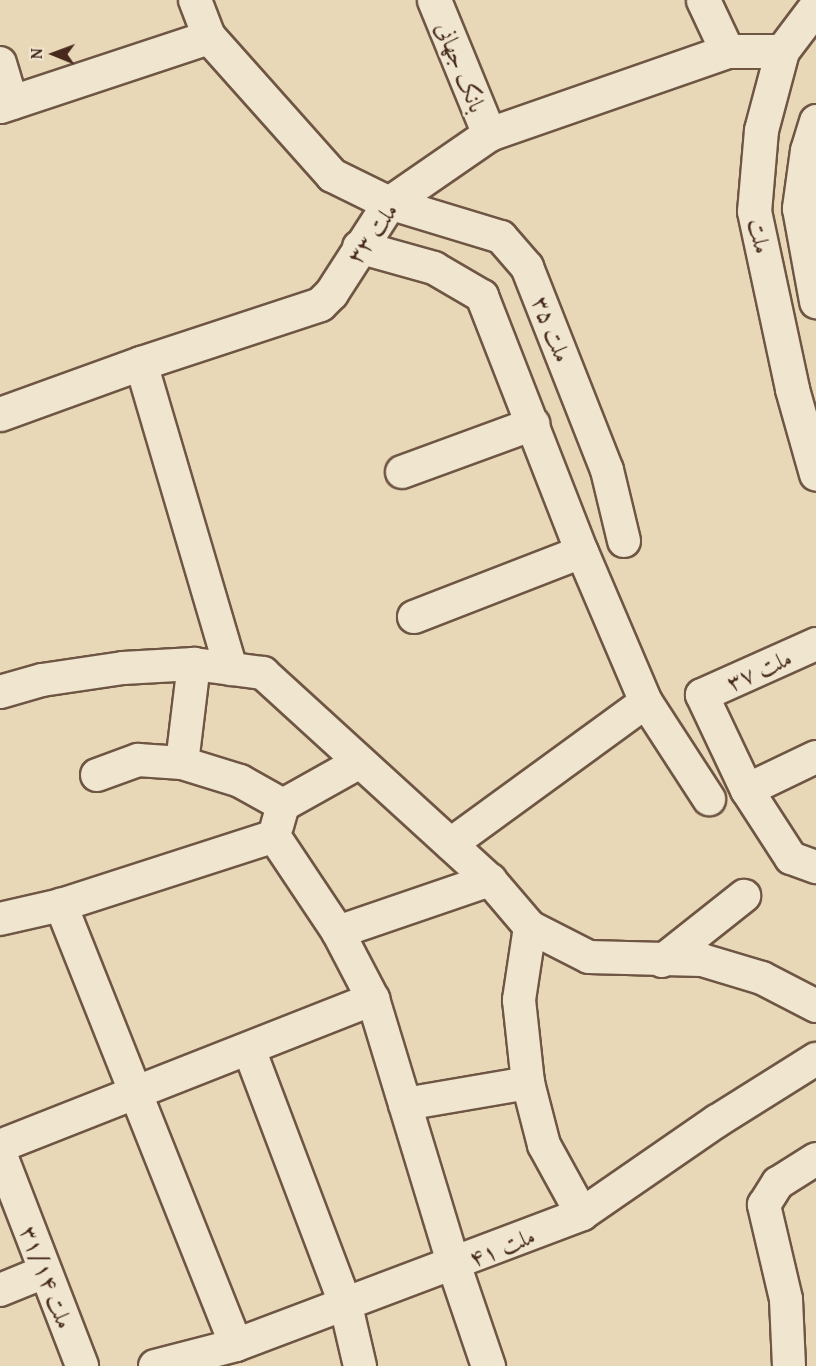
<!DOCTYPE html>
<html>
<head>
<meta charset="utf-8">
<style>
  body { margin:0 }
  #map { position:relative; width:816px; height:1366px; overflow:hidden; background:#e8d8b7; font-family:"Gentium Book Plus",Amiri,serif }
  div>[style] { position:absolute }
  .roads { filter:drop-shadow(2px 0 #6f5644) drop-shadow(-2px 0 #6f5644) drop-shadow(0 2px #6f5644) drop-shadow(0 -2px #6f5644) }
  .minor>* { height:32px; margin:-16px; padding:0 16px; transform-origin:16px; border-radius:16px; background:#f0e6d0 }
  .tertiary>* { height:33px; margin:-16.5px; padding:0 16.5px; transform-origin:16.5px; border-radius:16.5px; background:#f0e6d0 }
  .secondary>* { height:33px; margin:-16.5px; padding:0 16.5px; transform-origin:16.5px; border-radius:16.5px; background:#f0e6d0 }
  span { translate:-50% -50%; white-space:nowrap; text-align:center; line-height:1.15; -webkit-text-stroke:5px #f0e6d0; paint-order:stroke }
  .street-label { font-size:24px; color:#472a1d }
  .north { position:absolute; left:24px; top:24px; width:60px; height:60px; -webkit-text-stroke:4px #f0e6d0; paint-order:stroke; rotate:271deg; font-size:16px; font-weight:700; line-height:24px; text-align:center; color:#472a1d }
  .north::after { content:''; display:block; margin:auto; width:21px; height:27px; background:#472a1d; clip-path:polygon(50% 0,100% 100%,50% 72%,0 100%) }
</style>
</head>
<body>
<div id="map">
  <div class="roads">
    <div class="minor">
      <div style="left:195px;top:0;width:40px;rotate:69deg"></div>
      <div style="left:0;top:63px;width:42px;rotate:73.3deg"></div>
      <div style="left:389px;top:203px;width:117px;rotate:16.9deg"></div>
      <div style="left:501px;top:237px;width:40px;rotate:49deg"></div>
      <div style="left:527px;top:267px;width:218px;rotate:68.5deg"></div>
      <div style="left:607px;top:470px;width:73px;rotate:76.5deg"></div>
      <div style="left:359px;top:247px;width:78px;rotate:15.6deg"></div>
      <div style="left:434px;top:268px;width:56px;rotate:30.3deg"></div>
      <div style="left:482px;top:296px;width:275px;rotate:68.7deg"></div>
      <div style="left:582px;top:552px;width:163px;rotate:66.9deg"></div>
      <div style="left:646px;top:702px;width:116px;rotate:57deg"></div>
      <div style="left:141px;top:363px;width:319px;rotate:73.6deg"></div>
      <div style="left:402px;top:472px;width:140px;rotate:-20.1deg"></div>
      <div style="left:414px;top:617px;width:180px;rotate:-21.2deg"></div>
      <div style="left:816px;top:644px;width:125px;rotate:155.9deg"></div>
      <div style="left:702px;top:695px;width:105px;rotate:64.7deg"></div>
      <div style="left:747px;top:790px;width:81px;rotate:57.1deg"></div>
      <div style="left:791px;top:858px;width:27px;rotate:20deg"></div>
      <div style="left:0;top:692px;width:44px;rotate:-15.9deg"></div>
      <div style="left:42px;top:680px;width:82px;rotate:-8.4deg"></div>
      <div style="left:123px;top:668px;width:71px;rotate:-3.2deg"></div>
      <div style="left:194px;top:664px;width:70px;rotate:7.4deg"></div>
      <div style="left:263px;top:673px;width:307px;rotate:42.4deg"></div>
      <div style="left:490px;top:880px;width:62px;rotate:49.6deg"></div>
      <div style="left:530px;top:927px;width:66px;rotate:27deg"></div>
      <div style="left:589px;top:957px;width:113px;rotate:1.5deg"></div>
      <div style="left:702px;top:960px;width:63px;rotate:16.7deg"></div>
      <div style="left:762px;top:978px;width:61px;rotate:27.4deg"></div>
      <div style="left:182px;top:763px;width:100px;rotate:-83.1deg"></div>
      <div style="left:97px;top:775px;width:44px;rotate:-20.1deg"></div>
      <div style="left:138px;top:760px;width:44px;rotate:3.9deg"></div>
      <div style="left:182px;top:763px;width:61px;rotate:17.2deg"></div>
      <div style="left:240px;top:781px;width:49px;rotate:29.2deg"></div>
      <div style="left:747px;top:790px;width:76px;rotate:-25.6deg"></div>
      <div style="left:277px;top:826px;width:22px;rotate:-74deg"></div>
      <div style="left:283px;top:805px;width:88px;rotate:-29.2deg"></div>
      <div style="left:451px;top:844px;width:241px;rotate:-36.1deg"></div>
      <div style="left:0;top:919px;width:63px;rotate:-12.9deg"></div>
      <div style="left:530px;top:927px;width:74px;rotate:98.6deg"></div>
      <div style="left:519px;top:1000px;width:83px;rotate:83.8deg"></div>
      <div style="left:528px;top:1083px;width:64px;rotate:75.5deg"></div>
      <div style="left:544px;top:1145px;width:79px;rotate:61.2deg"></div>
      <div style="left:338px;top:932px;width:161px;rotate:-18.9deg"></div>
      <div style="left:662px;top:961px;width:105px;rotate:-38.4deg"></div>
      <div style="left:249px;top:1049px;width:275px;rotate:69.3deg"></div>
      <div style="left:346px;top:1306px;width:62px;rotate:76.9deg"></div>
      <div style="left:405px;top:1104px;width:125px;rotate:-9.7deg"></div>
      <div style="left:0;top:1146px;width:401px;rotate:-21.5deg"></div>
      <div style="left:0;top:1153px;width:228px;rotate:68.9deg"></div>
      <div style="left:0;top:1290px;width:48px;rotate:-22.2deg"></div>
      <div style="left:236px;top:1345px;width:474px;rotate:-111.7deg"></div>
      <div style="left:61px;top:905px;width:224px;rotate:-17.9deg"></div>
      <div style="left:274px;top:836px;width:115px;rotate:56.3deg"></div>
      <div style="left:338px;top:932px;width:76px;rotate:62.4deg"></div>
      <div style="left:373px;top:999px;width:279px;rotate:73.1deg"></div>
      <div style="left:155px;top:1366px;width:84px;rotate:-14.5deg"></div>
      <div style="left:236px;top:1345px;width:370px;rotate:-20.7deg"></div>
      <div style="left:582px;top:1214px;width:164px;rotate:-34.6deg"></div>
      <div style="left:717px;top:1121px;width:117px;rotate:-32.1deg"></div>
      <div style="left:789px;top:1366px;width:67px;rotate:-92.6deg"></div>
      <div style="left:786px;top:1299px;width:97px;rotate:-103.2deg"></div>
      <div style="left:764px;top:1205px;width:26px;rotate:-58deg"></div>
      <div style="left:778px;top:1183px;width:45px;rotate:-32.3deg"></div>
    </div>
    <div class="tertiary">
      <div style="left:434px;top:0;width:145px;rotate:67.7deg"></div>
      <div style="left:703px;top:0;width:56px;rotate:64.8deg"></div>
      <div style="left:0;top:106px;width:220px;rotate:-18.3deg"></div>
      <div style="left:209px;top:37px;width:185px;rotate:48.3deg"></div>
      <div style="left:332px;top:175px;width:64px;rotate:26.2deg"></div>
      <div style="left:0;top:414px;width:150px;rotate:-19.9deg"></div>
      <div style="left:141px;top:363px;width:188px;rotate:-18.2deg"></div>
      <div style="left:320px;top:304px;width:16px;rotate:-45deg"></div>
      <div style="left:331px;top:293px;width:107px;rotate:-57.2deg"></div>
      <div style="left:389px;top:203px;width:121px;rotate:-34.6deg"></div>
      <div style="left:489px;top:134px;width:252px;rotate:-19.2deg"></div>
      <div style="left:727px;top:51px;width:55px"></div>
      <div style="left:454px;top:1266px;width:106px;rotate:71.2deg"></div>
    </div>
    <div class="secondary">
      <div style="left:816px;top:6px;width:56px;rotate:127.1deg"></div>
      <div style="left:782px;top:51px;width:82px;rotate:104.9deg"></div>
      <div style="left:761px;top:130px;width:81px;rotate:94.9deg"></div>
      <div style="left:754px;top:211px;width:182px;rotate:77.9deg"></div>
      <div style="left:792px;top:389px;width:88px;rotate:74.2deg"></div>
      <div style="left:816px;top:121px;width:30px;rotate:107deg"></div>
      <div style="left:807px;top:150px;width:59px;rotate:97.9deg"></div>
      <div style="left:799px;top:208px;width:95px;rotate:79.6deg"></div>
    </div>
  </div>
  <div class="street-label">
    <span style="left:461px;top:67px;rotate:68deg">بانک جهانی</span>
    <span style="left:372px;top:233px;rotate:-54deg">ملت ۳۳</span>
    <span style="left:760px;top:236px;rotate:79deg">ملت</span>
    <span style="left:552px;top:329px;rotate:69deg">ملت ۳۵</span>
    <span style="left:759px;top:670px;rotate:-24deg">ملت ۳۷</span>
    <span style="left:502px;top:1247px;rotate:-22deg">ملت ۴۱</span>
    <span style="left:47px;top:1277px;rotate:69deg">ملت ۳۱/۱۴</span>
  </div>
  <div class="north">N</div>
</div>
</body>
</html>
